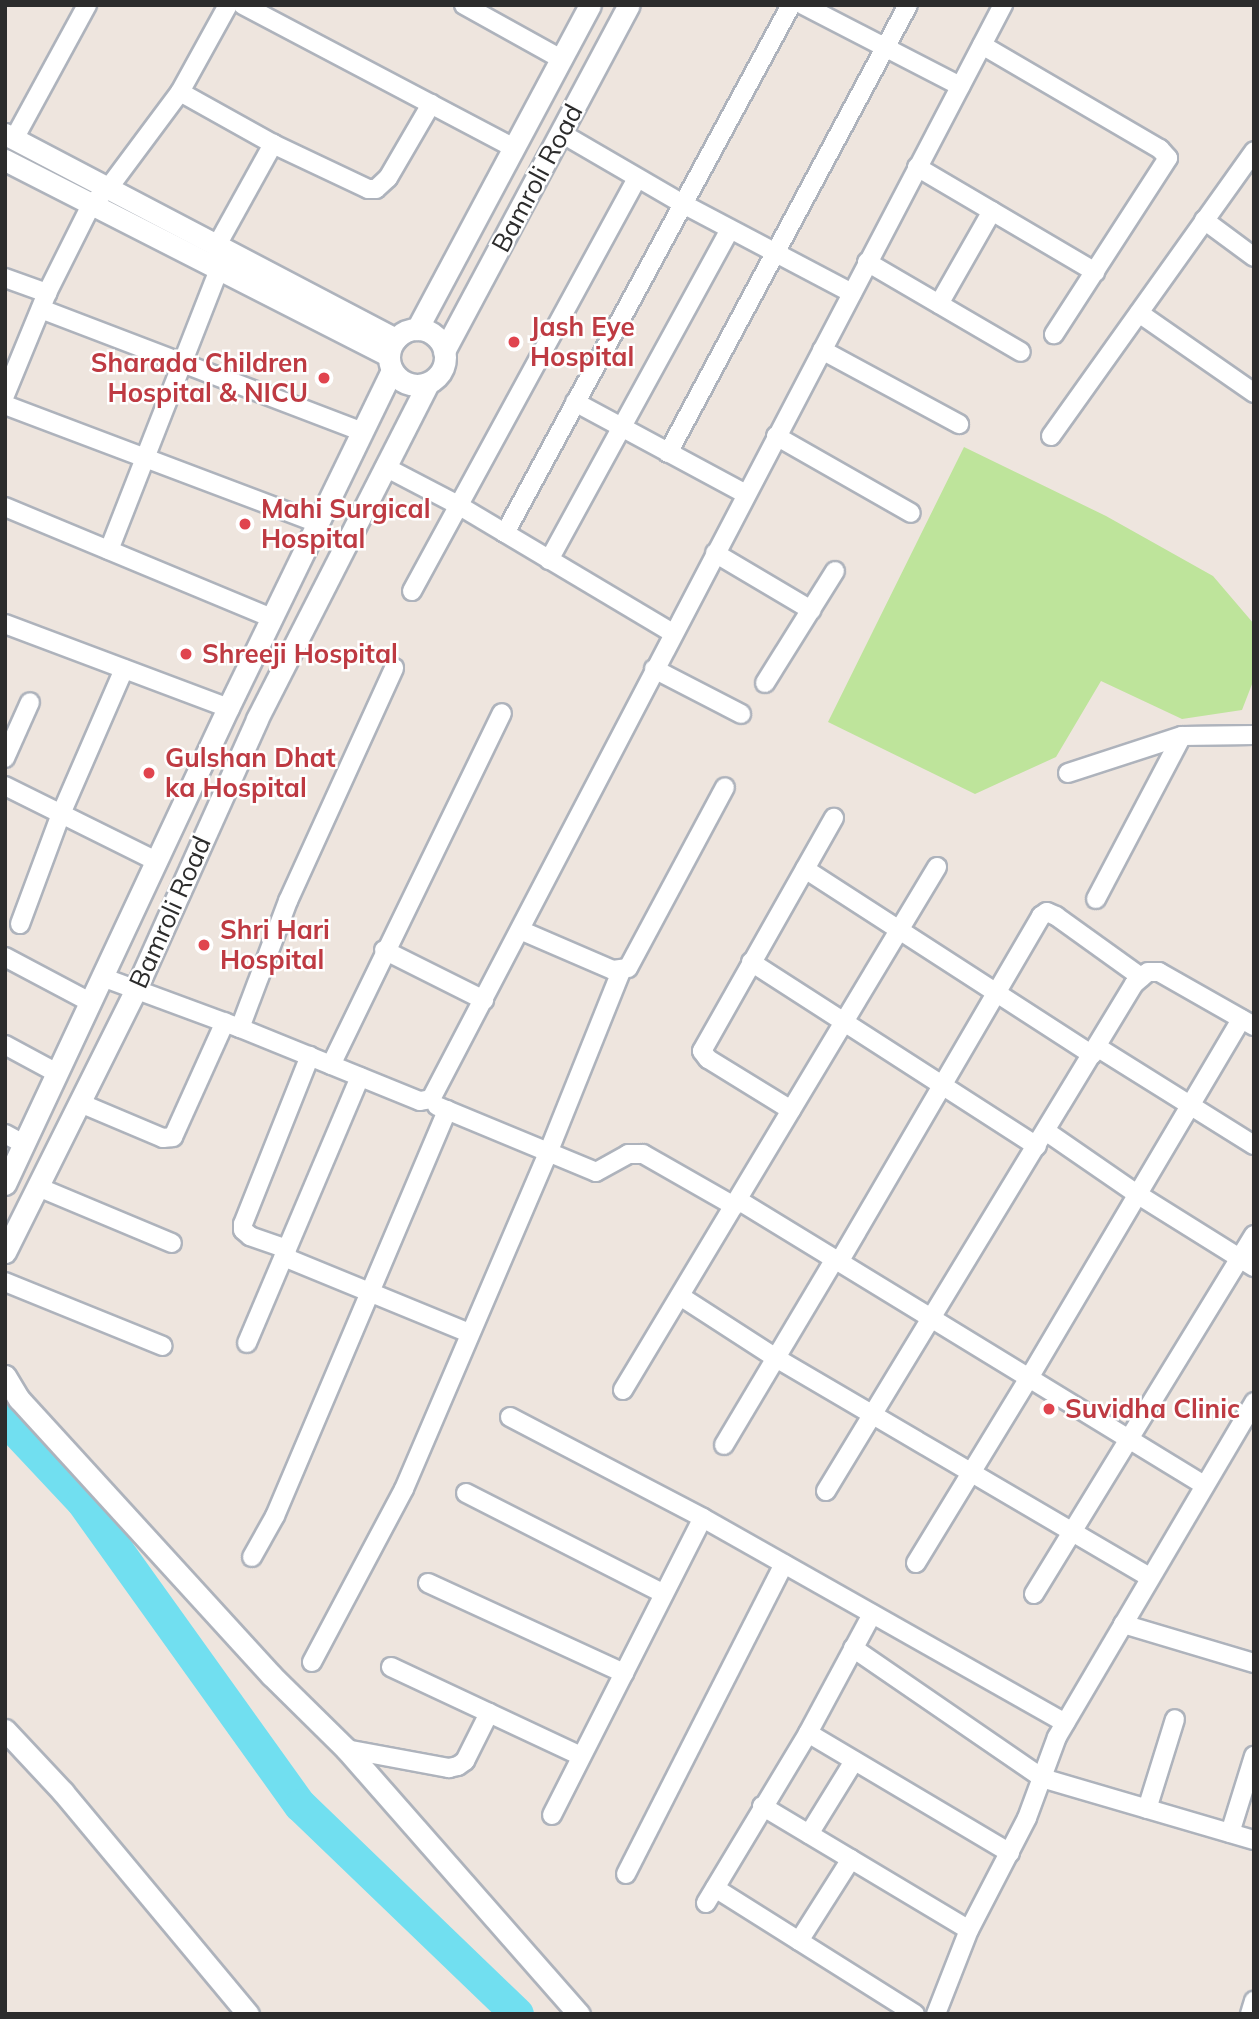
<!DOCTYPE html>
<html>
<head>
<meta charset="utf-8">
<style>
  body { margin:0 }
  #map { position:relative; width:1259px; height:2019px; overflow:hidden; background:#eee5de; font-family:Mulish,sans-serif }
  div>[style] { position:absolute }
  .green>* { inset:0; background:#bee49b }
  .river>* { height:33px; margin:-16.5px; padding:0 16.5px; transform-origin:16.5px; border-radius:16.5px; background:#71dff0 }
  .roads { filter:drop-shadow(2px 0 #aeb3bc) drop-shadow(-2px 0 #aeb3bc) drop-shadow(0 2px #aeb3bc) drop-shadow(0 -2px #aeb3bc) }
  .minor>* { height:18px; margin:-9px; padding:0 9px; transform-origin:9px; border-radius:9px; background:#fff }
  .tertiary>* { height:21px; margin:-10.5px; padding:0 10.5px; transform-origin:10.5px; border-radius:10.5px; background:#fff }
  .tertiary>.ring { margin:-10.5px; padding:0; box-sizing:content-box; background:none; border:21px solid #fff; border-radius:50% }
  .dots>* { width:19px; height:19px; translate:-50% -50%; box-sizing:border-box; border:4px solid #fff; border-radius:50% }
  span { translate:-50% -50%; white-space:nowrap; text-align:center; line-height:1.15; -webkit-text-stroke:5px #fff; paint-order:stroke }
  .street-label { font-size:26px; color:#2c2c2c }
  .health-label { font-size:26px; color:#be3a42; font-weight:700 }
  .left { translate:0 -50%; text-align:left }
  .right { translate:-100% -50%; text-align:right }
  .frame { position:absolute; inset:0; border:7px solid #2c2c2c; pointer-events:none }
</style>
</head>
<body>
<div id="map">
  <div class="green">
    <div style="clip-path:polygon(964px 447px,1106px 516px,1213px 576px,1254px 624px,1254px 679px,1242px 710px,1182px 719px,1101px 681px,1056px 757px,975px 794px,828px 722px)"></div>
  </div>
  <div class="river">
    <div style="left:5px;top:1419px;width:112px;rotate:46.8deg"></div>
    <div style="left:82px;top:1501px;width:374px;rotate:54.4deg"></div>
    <div style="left:300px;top:1805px;width:301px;rotate:43.9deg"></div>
  </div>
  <div class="roads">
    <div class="minor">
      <div style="left:243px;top:5px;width:306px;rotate:27.8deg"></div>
      <div style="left:464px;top:5px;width:111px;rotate:29.1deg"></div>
      <div style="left:803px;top:5px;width:177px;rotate:27.3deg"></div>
      <div style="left:982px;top:45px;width:206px;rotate:30.3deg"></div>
      <div style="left:1160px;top:149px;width:12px;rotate:48deg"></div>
      <div style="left:1168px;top:158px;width:210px;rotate:122.9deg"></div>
      <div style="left:180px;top:92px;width:107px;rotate:29.2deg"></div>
      <div style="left:273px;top:144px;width:105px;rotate:25.3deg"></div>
      <div style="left:368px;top:189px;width:8px"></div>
      <div style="left:376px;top:189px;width:16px;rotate:-43deg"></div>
      <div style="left:388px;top:178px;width:86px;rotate:-59.8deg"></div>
      <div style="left:561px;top:133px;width:141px;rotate:30.2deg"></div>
      <div style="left:683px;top:204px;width:191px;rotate:27.8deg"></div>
      <div style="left:14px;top:139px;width:153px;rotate:-61.4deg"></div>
      <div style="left:917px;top:167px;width:207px;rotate:30.5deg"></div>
      <div style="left:1204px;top:220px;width:62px;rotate:36.5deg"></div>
      <div style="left:216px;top:247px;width:118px;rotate:-61deg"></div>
      <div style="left:867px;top:262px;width:178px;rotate:30.3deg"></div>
      <div style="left:5px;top:278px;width:45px;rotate:19.7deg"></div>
      <div style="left:939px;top:304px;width:107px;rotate:-60.3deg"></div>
      <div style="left:41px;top:309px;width:345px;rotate:20.9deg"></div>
      <div style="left:1139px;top:313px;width:140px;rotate:34.8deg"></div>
      <div style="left:822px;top:350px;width:156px;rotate:28.4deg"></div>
      <div style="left:5px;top:395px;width:110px;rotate:-67.6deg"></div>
      <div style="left:47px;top:293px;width:98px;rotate:-63.4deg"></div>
      <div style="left:91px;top:205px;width:27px;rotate:-45deg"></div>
      <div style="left:110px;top:186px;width:117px;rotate:-53.3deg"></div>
      <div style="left:180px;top:92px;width:99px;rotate:-61.1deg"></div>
      <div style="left:575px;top:402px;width:194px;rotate:28.3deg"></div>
      <div style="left:5px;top:405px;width:335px;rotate:20.7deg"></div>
      <div style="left:776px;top:436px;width:155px;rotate:29.7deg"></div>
      <div style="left:1051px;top:436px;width:350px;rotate:-54.5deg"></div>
      <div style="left:668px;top:453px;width:508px;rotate:-61.82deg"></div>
      <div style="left:385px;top:467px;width:82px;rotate:27.5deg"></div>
      <div style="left:458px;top:505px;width:250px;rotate:30.8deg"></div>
      <div style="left:5px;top:507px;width:289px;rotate:22.6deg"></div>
      <div style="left:505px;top:533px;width:600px;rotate:-61.56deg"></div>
      <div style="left:109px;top:550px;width:302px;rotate:-68.6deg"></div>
      <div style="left:715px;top:553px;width:112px;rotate:30.7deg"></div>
      <div style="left:549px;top:560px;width:376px;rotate:-61.3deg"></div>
      <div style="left:412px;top:591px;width:470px;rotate:-61.4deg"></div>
      <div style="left:5px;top:624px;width:238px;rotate:20.6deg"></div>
      <div style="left:654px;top:669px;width:98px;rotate:27.3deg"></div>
      <div style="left:765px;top:683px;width:132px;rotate:-58deg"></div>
      <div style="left:5px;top:758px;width:61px;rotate:-65.9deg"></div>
      <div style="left:1068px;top:773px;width:120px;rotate:-18deg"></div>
      <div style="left:1182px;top:736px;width:72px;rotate:-0.8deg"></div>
      <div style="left:5px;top:786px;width:169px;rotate:26.4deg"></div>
      <div style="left:805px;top:869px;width:342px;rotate:32.9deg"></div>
      <div style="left:1096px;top:899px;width:184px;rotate:-62.2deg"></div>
      <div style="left:20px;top:924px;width:117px;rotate:-69.6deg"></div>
      <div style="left:61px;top:814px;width:158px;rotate:-66.5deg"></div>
      <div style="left:520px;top:930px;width:101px;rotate:23.3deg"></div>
      <div style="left:613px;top:970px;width:15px;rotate:-8deg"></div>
      <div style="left:628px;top:968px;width:205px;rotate:-61.8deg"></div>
      <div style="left:384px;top:950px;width:112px;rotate:26.6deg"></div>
      <div style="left:5px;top:957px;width:96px;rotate:27.9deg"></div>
      <div style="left:751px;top:962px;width:340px;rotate:32.8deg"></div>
      <div style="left:102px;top:977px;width:147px;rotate:20.3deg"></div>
      <div style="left:240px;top:1028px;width:194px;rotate:22.1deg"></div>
      <div style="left:420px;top:1101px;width:11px;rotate:-10deg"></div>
      <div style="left:431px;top:1099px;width:1235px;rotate:-62.4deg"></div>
      <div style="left:240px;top:1028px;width:136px;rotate:-69.3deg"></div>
      <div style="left:288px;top:901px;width:256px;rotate:-65.5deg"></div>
      <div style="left:5px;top:1045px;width:59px;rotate:28.3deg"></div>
      <div style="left:1097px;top:1047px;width:185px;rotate:32deg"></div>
      <div style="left:331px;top:1065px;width:391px;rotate:-64.1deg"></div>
      <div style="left:80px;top:1103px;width:90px;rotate:22.9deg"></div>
      <div style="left:163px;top:1138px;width:10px;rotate:-6deg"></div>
      <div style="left:173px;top:1137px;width:126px;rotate:-65.7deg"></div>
      <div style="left:437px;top:1106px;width:172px;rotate:22.5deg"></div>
      <div style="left:596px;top:1172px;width:37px;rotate:-29deg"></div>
      <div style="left:628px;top:1154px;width:15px"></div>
      <div style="left:643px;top:1154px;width:105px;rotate:29.7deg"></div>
      <div style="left:791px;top:1110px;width:97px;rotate:-148.4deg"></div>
      <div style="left:708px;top:1059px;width:10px;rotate:-127deg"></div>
      <div style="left:702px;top:1051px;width:268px;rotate:-60.5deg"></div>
      <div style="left:1047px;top:1132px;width:109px;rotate:34.6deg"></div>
      <div style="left:1137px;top:1194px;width:138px;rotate:32deg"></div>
      <div style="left:5px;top:1134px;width:21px;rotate:28deg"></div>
      <div style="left:38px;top:1187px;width:145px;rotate:22.7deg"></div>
      <div style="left:738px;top:1200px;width:546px;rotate:31.45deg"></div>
      <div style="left:287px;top:1249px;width:39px;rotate:-161deg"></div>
      <div style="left:250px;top:1236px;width:9px;rotate:-139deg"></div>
      <div style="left:243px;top:1230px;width:6px;rotate:-90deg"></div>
      <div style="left:243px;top:1224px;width:181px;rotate:-68.3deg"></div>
      <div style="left:284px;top:1257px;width:200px;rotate:22.3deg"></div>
      <div style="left:839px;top:1262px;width:401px;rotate:-59.7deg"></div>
      <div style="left:1041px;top:916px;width:7px;rotate:-34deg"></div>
      <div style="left:1047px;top:912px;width:10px;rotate:24deg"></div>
      <div style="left:1056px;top:916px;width:105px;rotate:35.7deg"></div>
      <div style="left:5px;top:1282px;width:170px;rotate:22.1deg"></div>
      <div style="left:680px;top:1296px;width:114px;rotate:32.9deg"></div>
      <div style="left:776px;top:1358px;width:433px;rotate:30.4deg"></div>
      <div style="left:247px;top:1343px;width:289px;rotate:-67deg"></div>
      <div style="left:623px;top:1390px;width:610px;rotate:-59.02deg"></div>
      <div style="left:510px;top:1417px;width:218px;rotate:27.6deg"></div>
      <div style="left:703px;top:1518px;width:416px;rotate:29.5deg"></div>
      <div style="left:724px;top:1445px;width:217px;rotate:-59.2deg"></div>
      <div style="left:826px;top:1491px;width:593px;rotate:-58.72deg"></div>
      <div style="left:1134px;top:984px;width:18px;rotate:-41deg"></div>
      <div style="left:1148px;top:972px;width:11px"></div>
      <div style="left:1159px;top:972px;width:109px;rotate:29.6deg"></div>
      <div style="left:466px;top:1493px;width:222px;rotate:27deg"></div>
      <div style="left:252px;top:1557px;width:47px;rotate:-60.7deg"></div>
      <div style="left:275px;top:1516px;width:441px;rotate:-67deg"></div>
      <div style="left:916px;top:1563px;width:217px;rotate:-58.6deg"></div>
      <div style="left:1029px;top:1378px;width:417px;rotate:-59.4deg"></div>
      <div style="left:428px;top:1583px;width:216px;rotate:24.7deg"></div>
      <div style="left:1034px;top:1594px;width:421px;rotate:-58.5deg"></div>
      <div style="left:1123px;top:1624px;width:137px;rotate:16.6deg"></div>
      <div style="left:853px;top:1648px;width:229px;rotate:34.5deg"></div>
      <div style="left:1042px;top:1778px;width:221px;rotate:16.3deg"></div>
      <div style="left:312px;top:1662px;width:196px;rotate:-62deg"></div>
      <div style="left:404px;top:1489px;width:366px;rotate:-66.8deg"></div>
      <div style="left:548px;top:1153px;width:196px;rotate:-68.1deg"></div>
      <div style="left:391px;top:1667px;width:210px;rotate:25.1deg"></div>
      <div style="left:808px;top:1733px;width:235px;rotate:30.7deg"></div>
      <div style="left:346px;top:1749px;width:105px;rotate:10.5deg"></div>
      <div style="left:449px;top:1768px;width:9px;rotate:-13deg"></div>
      <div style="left:458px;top:1766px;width:9px;rotate:-36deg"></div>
      <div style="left:465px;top:1761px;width:54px;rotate:-63.4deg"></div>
      <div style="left:762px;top:1806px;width:241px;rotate:30.9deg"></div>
      <div style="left:1147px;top:1809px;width:94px;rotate:-72.7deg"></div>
      <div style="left:552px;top:1815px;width:333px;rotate:-63.1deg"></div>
      <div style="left:1230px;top:1833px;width:81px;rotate:-72.7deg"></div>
      <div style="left:809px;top:1834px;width:86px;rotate:-58.3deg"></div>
      <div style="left:626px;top:1874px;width:348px;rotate:-63deg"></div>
      <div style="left:715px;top:1888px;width:236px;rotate:32.2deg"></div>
      <div style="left:706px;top:1903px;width:198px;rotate:-59deg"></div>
      <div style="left:808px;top:1733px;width:135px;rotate:-61.7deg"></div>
      <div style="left:799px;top:1941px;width:97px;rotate:-57.6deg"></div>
      <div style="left:936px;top:2014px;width:90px;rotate:-68.6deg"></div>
      <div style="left:969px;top:1930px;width:126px;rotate:-62.6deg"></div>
      <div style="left:1027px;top:1818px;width:86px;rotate:-69.7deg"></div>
      <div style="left:1057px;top:1737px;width:389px;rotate:-59.5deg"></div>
      <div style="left:1250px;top:2014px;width:14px;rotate:-73deg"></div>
    </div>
    <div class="tertiary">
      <div style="left:5px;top:134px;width:441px;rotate:27.7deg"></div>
      <div style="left:5px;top:160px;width:431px;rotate:27deg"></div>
      <div style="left:417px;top:329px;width:367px;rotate:-61.9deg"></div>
      <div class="ring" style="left:389px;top:329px;width:35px;height:35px"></div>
      <div style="left:444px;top:351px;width:392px;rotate:-61.9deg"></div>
      <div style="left:5px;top:1184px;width:526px;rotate:-64.9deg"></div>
      <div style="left:228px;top:708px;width:375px;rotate:-64.1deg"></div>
      <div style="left:5px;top:1252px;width:292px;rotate:-63.5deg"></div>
      <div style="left:135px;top:991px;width:298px;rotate:-65.8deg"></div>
      <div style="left:257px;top:719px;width:377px;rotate:-63deg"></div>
      <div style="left:5px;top:1376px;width:27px;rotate:59deg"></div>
      <div style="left:19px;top:1399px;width:374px;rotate:47.6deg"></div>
      <div style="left:271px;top:1675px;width:105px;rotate:44.6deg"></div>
      <div style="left:346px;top:1749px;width:353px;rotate:48.7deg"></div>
      <div style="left:5px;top:1730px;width:85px;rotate:46.9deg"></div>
      <div style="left:63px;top:1792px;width:289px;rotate:50.2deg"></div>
    </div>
  </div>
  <div class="dots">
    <div style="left:514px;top:342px;background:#e0444e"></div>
    <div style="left:324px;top:378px;background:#e0444e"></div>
    <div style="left:245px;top:524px;background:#e0444e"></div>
    <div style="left:186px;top:654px;background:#e0444e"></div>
    <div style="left:149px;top:773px;background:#e0444e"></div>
    <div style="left:204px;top:945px;background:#e0444e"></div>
    <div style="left:1049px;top:1409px;background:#e0444e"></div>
  </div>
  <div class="street-label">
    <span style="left:537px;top:178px;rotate:-62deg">Bamroli Road</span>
    <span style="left:170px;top:912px;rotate:-66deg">Bamroli Road</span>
  </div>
  <div class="health-label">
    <span class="left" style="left:530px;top:342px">Jash Eye<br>Hospital</span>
    <span class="right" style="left:308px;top:378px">Sharada Children<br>Hospital &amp; NICU</span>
    <span class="left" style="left:261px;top:524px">Mahi Surgical<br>Hospital</span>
    <span class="left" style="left:202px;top:654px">Shreeji Hospital</span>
    <span class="left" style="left:165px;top:773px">Gulshan Dhat<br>ka Hospital</span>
    <span class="left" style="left:220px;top:945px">Shri Hari<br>Hospital</span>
    <span class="left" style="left:1065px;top:1409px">Suvidha Clinic</span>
  </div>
  <div class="frame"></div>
</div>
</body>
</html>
